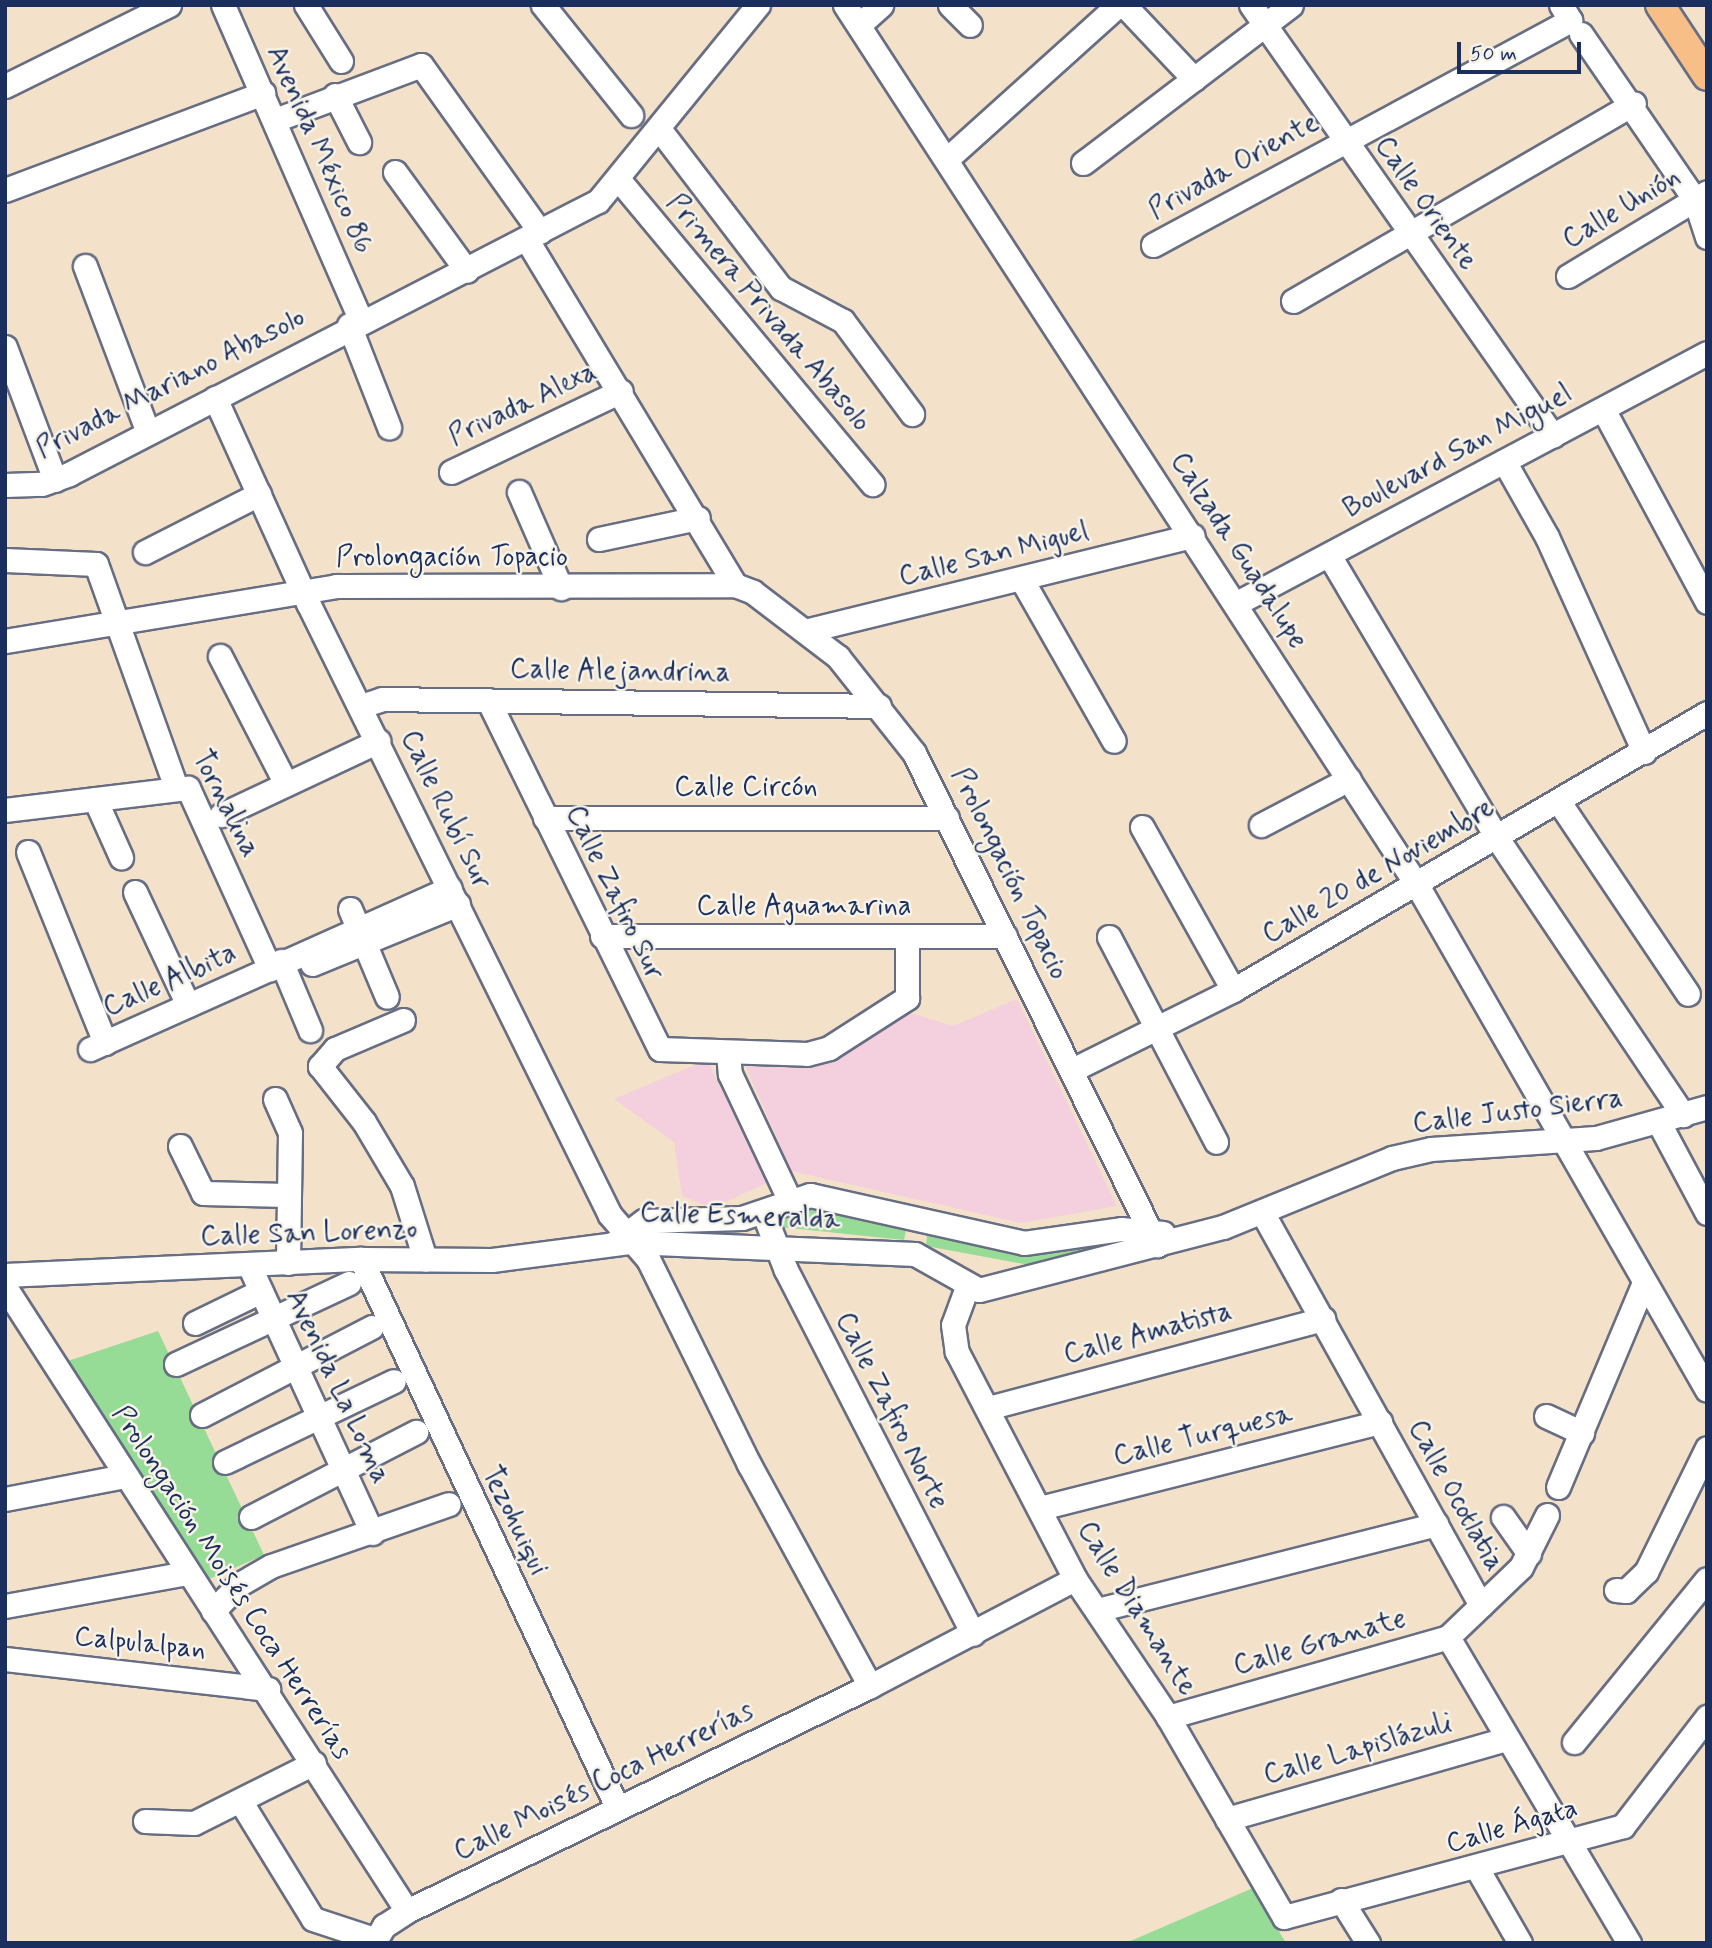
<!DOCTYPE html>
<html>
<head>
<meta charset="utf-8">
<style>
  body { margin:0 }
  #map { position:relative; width:1712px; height:1948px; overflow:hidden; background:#f3e2c9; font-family:Mynerve,sans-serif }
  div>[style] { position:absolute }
  .built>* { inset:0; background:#f4cfde }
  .green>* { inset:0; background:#96dc96 }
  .roads { filter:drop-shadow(2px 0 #676e83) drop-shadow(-2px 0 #676e83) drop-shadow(0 2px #676e83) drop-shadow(0 -2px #676e83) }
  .minor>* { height:23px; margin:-11.5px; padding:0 11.5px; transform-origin:11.5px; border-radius:11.5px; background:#fff }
  .major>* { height:28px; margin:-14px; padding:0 14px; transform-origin:14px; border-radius:14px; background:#f7be87 }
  span { translate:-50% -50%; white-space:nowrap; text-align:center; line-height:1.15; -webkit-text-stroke:5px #f7f3e8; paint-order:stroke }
  .street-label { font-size:28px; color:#1b2f5e }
  .frame { position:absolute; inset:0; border:7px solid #1b2f5e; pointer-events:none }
  .scale { position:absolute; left:1457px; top:42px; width:124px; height:32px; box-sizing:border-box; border:4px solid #1b2f5e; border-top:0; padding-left:9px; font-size:21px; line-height:24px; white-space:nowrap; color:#1b2f5e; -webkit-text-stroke:5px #f7f3e8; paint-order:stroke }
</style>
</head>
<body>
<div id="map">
  <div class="built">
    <div style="clip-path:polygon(1017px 999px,1117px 1206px,1021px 1223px,791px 1171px,743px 1060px,797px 1064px,901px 1010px,953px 1026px)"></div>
    <div style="clip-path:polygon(707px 1060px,767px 1183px,712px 1208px,682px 1196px,674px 1142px,614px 1099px)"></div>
  </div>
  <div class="green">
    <div style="clip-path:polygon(792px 1200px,908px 1220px,904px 1240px,780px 1227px,774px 1208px)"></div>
    <div style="clip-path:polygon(928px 1224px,1038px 1242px,1121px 1242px,1029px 1265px,926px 1246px)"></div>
    <div style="clip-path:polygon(158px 1331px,264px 1555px,207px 1580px,65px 1362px)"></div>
    <div style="clip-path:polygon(1253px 1888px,1286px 1943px,1126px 1943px)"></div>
  </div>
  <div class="roads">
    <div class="minor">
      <div style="left:223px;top:5px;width:343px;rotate:66.4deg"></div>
      <div style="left:306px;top:5px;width:66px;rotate:58deg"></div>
      <div style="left:543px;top:5px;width:141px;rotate:51.3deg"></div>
      <div style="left:845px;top:5px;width:1050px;rotate:56.98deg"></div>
      <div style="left:1417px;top:885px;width:582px;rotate:60.13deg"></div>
      <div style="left:950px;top:5px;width:28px;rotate:45deg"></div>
      <div style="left:1124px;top:5px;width:102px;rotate:46.6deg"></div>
      <div style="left:1251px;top:5px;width:526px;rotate:54.98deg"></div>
      <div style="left:859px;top:25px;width:30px;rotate:-42deg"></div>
      <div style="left:1581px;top:34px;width:201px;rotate:55.5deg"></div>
      <div style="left:1695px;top:200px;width:39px;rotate:72deg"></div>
      <div style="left:5px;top:86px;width:183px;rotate:-26.3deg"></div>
      <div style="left:335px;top:95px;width:53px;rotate:62.9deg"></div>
      <div style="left:275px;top:120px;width:156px;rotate:-20.6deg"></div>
      <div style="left:421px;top:65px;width:205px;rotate:54.5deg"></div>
      <div style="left:660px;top:130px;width:199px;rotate:52.6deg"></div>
      <div style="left:781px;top:288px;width:70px;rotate:28deg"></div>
      <div style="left:843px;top:321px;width:116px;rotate:53.4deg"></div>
      <div style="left:947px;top:159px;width:230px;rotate:-42deg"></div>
      <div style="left:1083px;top:163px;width:261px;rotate:-37.2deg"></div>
      <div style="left:395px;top:172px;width:122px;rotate:54deg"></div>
      <div style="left:619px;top:180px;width:396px;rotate:50.2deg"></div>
      <div style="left:5px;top:190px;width:276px;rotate:-20.6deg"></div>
      <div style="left:527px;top:240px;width:403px;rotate:58.9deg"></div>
      <div style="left:1153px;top:245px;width:474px;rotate:-28.3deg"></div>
      <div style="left:1570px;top:20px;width:17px;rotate:-121deg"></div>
      <div style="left:85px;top:266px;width:178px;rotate:69.3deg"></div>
      <div style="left:1568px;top:276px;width:162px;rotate:-31.1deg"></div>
      <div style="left:1293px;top:301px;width:394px;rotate:-30.1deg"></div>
      <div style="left:349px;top:325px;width:110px;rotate:68.6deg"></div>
      <div style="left:5px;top:347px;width:142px;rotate:69.4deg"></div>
      <div style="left:215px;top:398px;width:225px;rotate:65.6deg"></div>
      <div style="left:308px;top:603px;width:682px;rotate:63.74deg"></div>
      <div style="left:610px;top:1215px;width:58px;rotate:49.2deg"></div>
      <div style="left:648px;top:1259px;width:229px;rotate:63.8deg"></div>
      <div style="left:749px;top:1464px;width:253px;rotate:61.4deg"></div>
      <div style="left:1603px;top:409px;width:219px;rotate:61.7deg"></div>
      <div style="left:1504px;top:461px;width:87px;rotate:60.5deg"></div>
      <div style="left:1547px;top:537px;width:236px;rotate:65.7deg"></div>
      <div style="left:451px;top:472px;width:188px;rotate:-25.5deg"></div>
      <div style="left:5px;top:485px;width:37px;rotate:-2deg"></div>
      <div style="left:42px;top:484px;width:29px;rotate:-20deg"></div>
      <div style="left:69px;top:474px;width:595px;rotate:-27.3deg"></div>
      <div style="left:598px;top:201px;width:253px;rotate:-50.8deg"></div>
      <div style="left:519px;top:492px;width:105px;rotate:66.4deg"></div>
      <div style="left:599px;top:539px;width:101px;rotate:-12deg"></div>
      <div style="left:145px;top:552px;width:128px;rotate:-27deg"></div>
      <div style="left:1329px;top:555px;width:329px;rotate:59.3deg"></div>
      <div style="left:1497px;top:838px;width:334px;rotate:56.1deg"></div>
      <div style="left:5px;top:560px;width:91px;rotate:2.5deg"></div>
      <div style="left:96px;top:564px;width:238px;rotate:70.3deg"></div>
      <div style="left:1022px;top:580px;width:185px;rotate:60.3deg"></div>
      <div style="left:1237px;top:603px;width:532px;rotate:-28.01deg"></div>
      <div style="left:809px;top:630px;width:395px;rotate:-13.8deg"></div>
      <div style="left:5px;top:641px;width:336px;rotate:-9.4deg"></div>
      <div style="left:336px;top:586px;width:399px;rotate:-0.1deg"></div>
      <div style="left:735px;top:585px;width:19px;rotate:21deg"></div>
      <div style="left:753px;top:592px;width:107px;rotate:37.4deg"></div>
      <div style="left:838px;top:657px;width:122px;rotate:51.6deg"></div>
      <div style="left:914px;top:753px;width:549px;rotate:63.72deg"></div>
      <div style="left:220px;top:656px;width:144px;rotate:62.7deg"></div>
      <div style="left:488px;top:700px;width:389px;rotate:63.8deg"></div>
      <div style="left:660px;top:1049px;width:147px;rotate:1.9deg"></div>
      <div style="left:807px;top:1054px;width:23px;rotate:-15deg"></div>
      <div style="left:829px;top:1048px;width:93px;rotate:-32.7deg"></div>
      <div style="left:907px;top:998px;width:59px;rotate:-90deg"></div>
      <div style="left:361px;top:706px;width:22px;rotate:-18deg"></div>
      <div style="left:382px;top:699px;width:497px;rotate:0.8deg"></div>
      <div style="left:95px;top:799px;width:64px;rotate:65.9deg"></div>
      <div style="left:1559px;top:802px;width:231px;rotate:56.1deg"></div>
      <div style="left:5px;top:810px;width:184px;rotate:-6.9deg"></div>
      <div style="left:188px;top:788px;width:199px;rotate:65.6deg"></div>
      <div style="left:221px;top:815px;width:174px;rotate:-25.2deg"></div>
      <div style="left:545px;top:818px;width:402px"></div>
      <div style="left:1261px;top:825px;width:99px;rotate:-27.6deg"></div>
      <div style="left:1142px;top:827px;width:187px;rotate:60.8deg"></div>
      <div style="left:28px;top:852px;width:206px;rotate:68deg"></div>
      <div style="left:135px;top:892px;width:125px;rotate:64.9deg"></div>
      <div style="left:350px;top:909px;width:95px;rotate:67.2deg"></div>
      <div style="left:602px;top:936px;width:403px"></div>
      <div style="left:1109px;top:937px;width:231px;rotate:62.4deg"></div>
      <div style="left:281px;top:961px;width:75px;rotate:67.2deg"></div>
      <div style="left:312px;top:964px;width:158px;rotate:-22.3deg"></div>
      <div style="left:403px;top:1020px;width:74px;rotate:156.9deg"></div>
      <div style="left:335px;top:1049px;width:23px;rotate:131deg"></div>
      <div style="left:320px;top:1066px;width:71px;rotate:51.8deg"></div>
      <div style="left:364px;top:1122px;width:74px;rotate:59.3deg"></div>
      <div style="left:402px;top:1186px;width:77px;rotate:72.5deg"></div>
      <div style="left:90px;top:1049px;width:394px;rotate:-24.1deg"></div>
      <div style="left:728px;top:1053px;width:21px;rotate:85deg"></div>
      <div style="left:730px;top:1074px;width:138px;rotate:64.7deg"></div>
      <div style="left:1074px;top:1069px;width:178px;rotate:-26.4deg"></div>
      <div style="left:1233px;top:990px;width:549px;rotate:-30.3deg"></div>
      <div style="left:275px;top:1099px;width:37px;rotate:66deg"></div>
      <div style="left:290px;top:1133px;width:130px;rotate:90.9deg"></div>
      <div style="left:1659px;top:1123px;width:102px;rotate:61.9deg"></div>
      <div style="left:180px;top:1146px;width:52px;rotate:63.9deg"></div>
      <div style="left:203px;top:1193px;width:84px;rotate:1.4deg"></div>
      <div style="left:763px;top:1212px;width:62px;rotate:68.4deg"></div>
      <div style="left:786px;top:1270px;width:409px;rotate:62.8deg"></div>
      <div style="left:1262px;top:1212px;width:450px;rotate:60.9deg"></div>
      <div style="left:613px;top:1244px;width:39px;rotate:-37deg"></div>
      <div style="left:644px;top:1221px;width:98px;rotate:-1.8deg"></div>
      <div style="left:742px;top:1218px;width:72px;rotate:-18.7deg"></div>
      <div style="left:810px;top:1195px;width:219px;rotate:12.6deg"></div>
      <div style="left:1024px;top:1243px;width:98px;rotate:-8.2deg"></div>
      <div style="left:1121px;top:1229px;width:42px;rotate:5.4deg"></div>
      <div style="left:361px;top:1259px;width:605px;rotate:64.96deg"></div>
      <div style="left:249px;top:1265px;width:295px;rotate:65.3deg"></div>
      <div style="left:5px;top:1275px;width:356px;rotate:-2.6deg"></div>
      <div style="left:361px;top:1259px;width:131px;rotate:0.4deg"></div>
      <div style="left:492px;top:1260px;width:140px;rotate:-7.4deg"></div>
      <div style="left:631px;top:1242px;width:284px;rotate:2.4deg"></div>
      <div style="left:915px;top:1254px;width:73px;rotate:29.4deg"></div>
      <div style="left:979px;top:1290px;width:252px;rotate:-14.5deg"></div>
      <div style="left:1223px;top:1227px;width:183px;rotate:-22.2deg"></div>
      <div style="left:1392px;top:1158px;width:40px;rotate:-13deg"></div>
      <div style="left:1431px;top:1149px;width:165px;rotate:-3.8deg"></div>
      <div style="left:1596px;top:1138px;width:115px;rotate:-15.6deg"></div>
      <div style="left:5px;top:1287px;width:742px;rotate:57.21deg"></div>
      <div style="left:967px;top:1287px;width:40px;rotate:110.2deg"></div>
      <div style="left:953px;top:1325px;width:27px;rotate:82deg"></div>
      <div style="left:957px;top:1352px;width:256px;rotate:62.5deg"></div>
      <div style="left:1075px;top:1579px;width:166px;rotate:56deg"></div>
      <div style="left:1168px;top:1717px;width:231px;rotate:59.9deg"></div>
      <div style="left:1284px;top:1917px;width:351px;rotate:-15deg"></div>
      <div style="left:1623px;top:1826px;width:138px;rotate:-52.4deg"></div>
      <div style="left:195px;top:1323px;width:73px;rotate:-25.9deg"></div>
      <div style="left:176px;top:1364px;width:191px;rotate:-25.1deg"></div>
      <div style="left:988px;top:1408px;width:347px;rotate:-14.9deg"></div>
      <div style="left:202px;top:1415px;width:191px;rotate:-27.4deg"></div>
      <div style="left:1546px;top:1416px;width:40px;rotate:25deg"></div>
      <div style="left:225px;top:1462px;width:187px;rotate:-25.6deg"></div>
      <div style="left:1558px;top:1487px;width:222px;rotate:-67.2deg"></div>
      <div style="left:5px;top:1499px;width:121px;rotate:-10.9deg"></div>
      <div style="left:1040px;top:1508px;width:351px;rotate:-14.2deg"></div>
      <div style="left:251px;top:1517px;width:186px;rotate:-27.3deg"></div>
      <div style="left:1503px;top:1517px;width:45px;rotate:54.9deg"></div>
      <div style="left:1616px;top:1590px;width:10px;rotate:6deg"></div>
      <div style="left:1626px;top:1591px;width:28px;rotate:-44deg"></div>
      <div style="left:1646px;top:1572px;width:138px;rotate:-63.8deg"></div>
      <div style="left:5px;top:1606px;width:184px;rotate:-10.3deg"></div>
      <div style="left:1097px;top:1610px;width:350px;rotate:-14.2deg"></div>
      <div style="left:213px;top:1611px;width:36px;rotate:-46deg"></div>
      <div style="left:238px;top:1585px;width:38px;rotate:-30deg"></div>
      <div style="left:271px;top:1566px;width:188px;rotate:-19.2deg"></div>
      <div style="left:1448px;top:1637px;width:356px;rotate:59.4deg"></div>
      <div style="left:5px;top:1659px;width:265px;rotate:6.5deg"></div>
      <div style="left:1168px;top:1717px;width:291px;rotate:-15.9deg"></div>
      <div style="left:1448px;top:1637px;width:101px;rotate:-43.8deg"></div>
      <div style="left:1521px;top:1567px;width:58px;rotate:-63.4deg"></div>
      <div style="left:1574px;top:1742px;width:210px;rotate:-50.8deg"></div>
      <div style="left:241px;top:1802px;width:137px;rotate:58.4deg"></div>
      <div style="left:313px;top:1919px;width:64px;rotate:18.2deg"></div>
      <div style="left:1227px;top:1819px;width:290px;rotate:-16deg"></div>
      <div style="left:145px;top:1821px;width:49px;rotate:2.3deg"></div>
      <div style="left:194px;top:1823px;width:134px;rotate:-26.6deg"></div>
      <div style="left:1478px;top:1870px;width:84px;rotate:60.1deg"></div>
      <div style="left:1341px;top:1900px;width:51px;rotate:57.9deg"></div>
      <div style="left:374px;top:1943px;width:20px;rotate:-60deg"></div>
      <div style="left:384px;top:1926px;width:27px;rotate:-33deg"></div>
      <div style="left:407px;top:1911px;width:515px;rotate:-25.92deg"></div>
      <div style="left:870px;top:1686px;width:231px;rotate:-27.6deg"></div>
    </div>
    <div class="major">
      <div style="left:1660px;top:5px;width:85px;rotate:56.5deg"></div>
    </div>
  </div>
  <div class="street-label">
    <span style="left:319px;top:150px;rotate:66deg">Avenida México 86</span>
    <span style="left:1234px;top:167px;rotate:-29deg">Privada Oriente</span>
    <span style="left:1425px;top:204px;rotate:55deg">Calle Oriente</span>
    <span style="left:1622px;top:209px;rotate:-31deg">Calle Unión</span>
    <span style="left:768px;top:313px;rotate:50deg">Primera Privada Abasolo</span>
    <span style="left:171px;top:384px;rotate:-27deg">Privada Mariano Abasolo</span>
    <span style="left:523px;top:405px;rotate:-25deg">Privada Alexa</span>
    <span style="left:1458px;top:452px;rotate:-28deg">Boulevard San Miguel</span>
    <span style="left:1238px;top:551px;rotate:57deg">Calzada Guadalupe</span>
    <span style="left:994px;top:555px;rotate:-14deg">Calle San Miguel</span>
    <span style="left:452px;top:558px">Prolongación Topacio</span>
    <span style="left:620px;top:672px;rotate:1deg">Calle Alejandrina</span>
    <span style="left:746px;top:788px">Calle Circón</span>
    <span style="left:225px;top:804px;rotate:63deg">Tornalina</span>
    <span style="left:445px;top:810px;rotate:64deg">Calle Rubí Sur</span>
    <span style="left:1379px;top:872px;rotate:-30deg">Calle 20 de Noviembre</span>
    <span style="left:1009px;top:874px;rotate:64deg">Prolongación Topacio</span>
    <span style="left:614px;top:893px;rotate:64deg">Calle Zafiro Sur</span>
    <span style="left:804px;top:907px">Calle Aguamarina</span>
    <span style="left:170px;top:981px;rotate:-24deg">Calle Albita</span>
    <span style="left:1518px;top:1112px;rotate:-7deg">Calle Justo Sierra</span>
    <span style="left:740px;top:1217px;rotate:2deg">Calle Esmeralda</span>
    <span style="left:309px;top:1234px;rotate:-2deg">Calle San Lorenzo</span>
    <span style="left:1148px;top:1334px;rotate:-15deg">Calle Amatista</span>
    <span style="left:337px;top:1387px;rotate:65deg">Avenida La Loma</span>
    <span style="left:891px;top:1411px;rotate:63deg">Calle Zafiro Norte</span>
    <span style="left:1203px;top:1436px;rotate:-14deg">Calle Turquesa</span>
    <span style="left:1455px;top:1496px;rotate:61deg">Calle Ocotlatia</span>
    <span style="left:514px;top:1521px;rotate:64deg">Tezohuiqui</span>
    <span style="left:231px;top:1583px;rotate:57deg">Prolongación Moisés Coca Herrerías</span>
    <span style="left:1136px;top:1609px;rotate:58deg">Calle Diamante</span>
    <span style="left:1320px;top:1643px;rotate:-16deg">Calle Granate</span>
    <span style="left:140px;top:1644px;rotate:6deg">Calpulalpan</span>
    <span style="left:1358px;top:1750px;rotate:-16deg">Calle Lapislázuli</span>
    <span style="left:604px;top:1782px;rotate:-26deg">Calle Moisés Coca Herrerías</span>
    <span style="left:1512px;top:1827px;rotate:-16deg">Calle Ágata</span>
  </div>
  <div class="frame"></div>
  <div class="scale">50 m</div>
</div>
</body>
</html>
